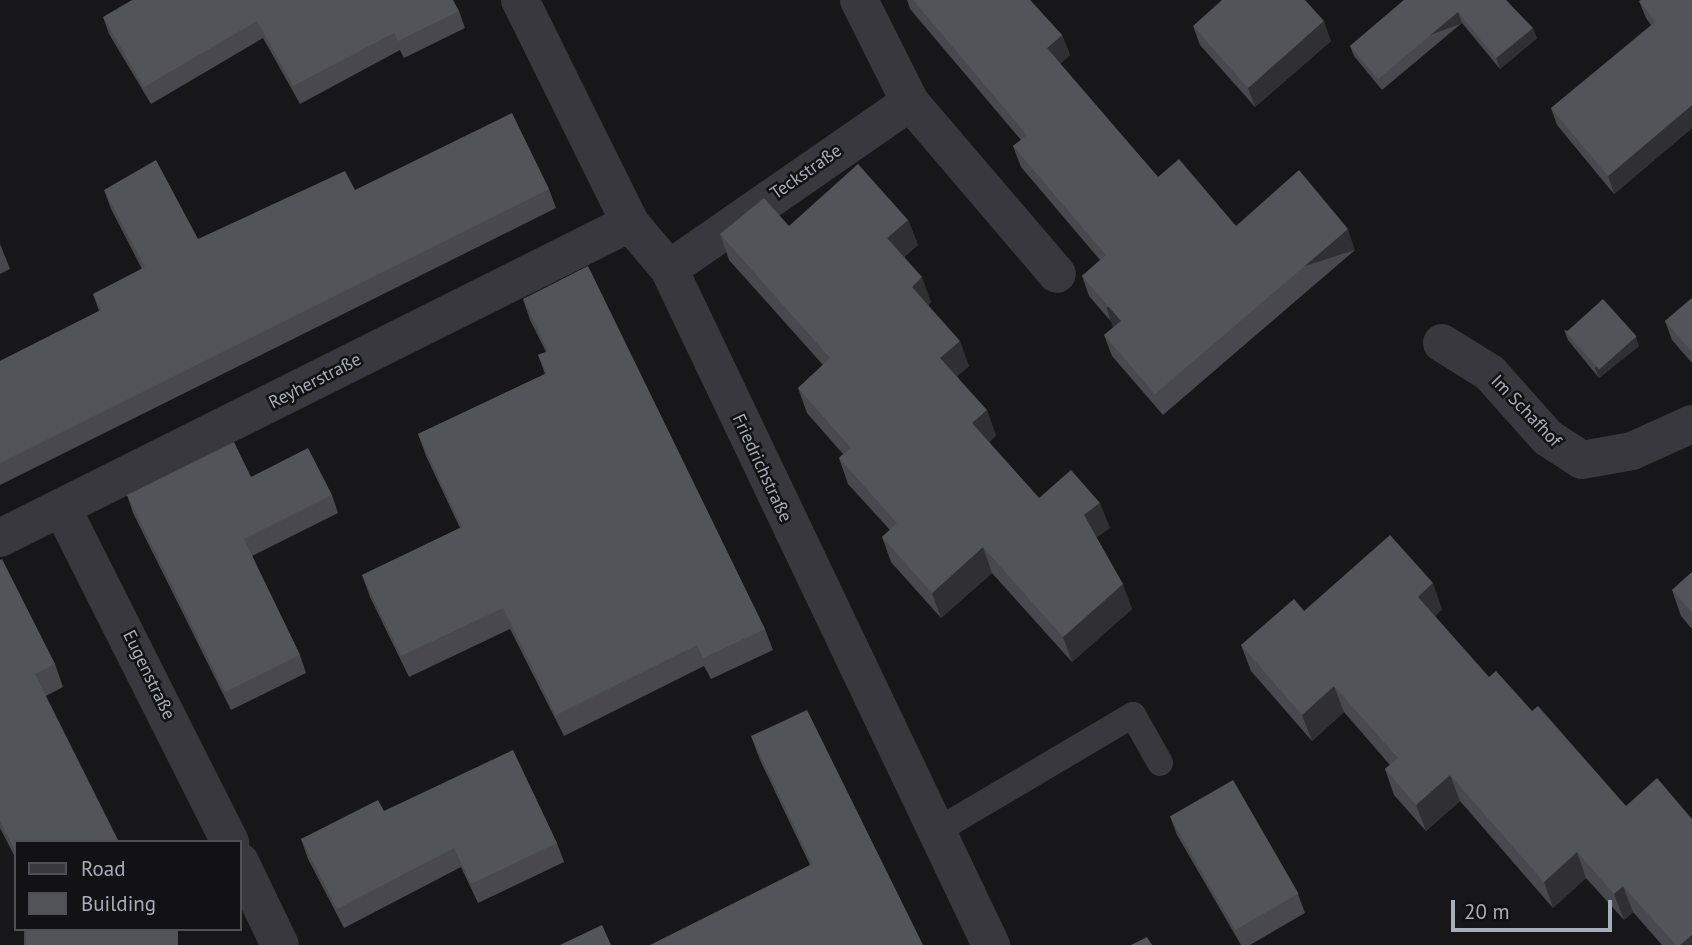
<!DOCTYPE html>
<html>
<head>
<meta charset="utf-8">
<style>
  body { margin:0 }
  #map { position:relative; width:1692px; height:945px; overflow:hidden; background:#171719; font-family:"PT Sans",sans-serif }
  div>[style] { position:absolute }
  .lane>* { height:26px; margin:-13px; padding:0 13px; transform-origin:13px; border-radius:13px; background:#38383e }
  .street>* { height:38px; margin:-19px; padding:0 19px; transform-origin:19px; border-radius:19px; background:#38383e }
  .wall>* { inset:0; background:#48484e; transform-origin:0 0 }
  .shaded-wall>* { inset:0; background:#303034; transform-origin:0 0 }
  .building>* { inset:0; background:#53535a; transform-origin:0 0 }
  span { translate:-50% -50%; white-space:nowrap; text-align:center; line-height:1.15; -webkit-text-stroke:5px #121214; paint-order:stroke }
  .street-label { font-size:18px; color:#a9acb9 }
  .legend { position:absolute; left:14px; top:840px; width:228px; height:91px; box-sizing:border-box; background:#121214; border:2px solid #4e5056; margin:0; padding:9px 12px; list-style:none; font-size:21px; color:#a9acb9 }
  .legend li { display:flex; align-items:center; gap:14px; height:35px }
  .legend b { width:35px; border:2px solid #4e5056 }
  .scale { position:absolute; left:1451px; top:900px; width:161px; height:32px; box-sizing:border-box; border:4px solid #a9acb9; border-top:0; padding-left:9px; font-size:21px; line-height:24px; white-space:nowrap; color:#a9acb9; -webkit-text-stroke:5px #121214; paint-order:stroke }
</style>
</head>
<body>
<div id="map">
  <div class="lane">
    <div style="left:935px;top:832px;width:230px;rotate:-30.6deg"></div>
    <div style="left:1133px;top:715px;width:55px;rotate:60.6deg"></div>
  </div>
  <div class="street">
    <div style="left:520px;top:0;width:249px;rotate:63.7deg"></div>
    <div style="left:630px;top:223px;width:60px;rotate:49.7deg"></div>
    <div style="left:669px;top:269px;width:749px;rotate:64.53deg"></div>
    <div style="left:910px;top:102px;width:226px;rotate:49.5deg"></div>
    <div style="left:669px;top:269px;width:293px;rotate:-34.7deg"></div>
    <div style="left:910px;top:102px;width:114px;rotate:-116.6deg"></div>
    <div style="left:1442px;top:343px;width:57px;rotate:32deg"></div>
    <div style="left:1490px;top:373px;width:87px;rotate:48.3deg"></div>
    <div style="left:1548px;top:438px;width:40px;rotate:32.9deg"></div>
    <div style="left:1582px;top:460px;width:51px;rotate:-10.2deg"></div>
    <div style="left:1632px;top:451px;width:66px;rotate:-24.2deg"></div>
    <div style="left:63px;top:510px;width:372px;rotate:63.3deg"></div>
    <div style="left:0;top:538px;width:704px;rotate:-26.57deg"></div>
    <div style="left:240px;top:862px;width:92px;rotate:64.3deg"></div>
  </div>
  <div class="wall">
    <div style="clip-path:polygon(907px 0,1030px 0,1062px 35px,1070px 55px,1060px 64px,1158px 177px,1236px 226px,1355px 250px,1163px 415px,1112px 356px,1104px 335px,1115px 326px,1089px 296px,1082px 276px,1100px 260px,1021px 167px,1013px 146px,1021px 140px,910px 9px)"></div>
    <div style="clip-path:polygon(1404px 0,1506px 0,1537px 38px,1500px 69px,1462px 23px,1382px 90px,1354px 56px,1350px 46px)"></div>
    <div style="clip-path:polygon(1692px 0,1692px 128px,1614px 194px,1557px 125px,1551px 108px,1651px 25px,1646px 18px,1639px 1px)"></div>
    <div style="clip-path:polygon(459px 11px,465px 28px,404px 58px,400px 50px,300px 104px,263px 38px,151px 104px,109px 34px,103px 17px)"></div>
    <div style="clip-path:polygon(1193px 26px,1331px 41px,1255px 107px,1200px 45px)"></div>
    <div style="clip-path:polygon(549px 189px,556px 208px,0 485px,0 361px,99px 311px,93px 294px,142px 269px,111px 209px,104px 190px,198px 239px,355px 190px)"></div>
    <div style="clip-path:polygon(908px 220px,918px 245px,904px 257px,931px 302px,928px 305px,969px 366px,957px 376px,996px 435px,989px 442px,1039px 498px,1110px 528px,1096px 537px,1132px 609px,1072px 662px,992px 573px,941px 618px,891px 562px,882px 537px,890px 530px,848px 484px,839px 458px,843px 454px,807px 413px,798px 388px,823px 365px,729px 260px,720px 234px,789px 226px)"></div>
    <div style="clip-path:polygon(0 244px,10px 269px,0 274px)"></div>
    <div style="clip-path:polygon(1692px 298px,1692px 363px,1672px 340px,1665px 321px)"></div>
    <div style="clip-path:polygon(523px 299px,765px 629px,773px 650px,711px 679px,704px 666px,564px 736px,510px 629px,409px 677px,370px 597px,362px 575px,460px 528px,426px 456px,418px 434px,545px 374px,538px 355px,546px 352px,530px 320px)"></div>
    <div style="clip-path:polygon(1564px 330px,1639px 346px,1599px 378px,1568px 340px)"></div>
    <div style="clip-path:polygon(251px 477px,332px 495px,338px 513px,252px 556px,300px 655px,306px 673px,231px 710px,133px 513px,127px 495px)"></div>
    <div style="clip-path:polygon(0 560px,55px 664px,63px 687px,46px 696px,16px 842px,16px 859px,0 828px)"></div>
    <div style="clip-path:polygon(1692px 572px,1692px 629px,1681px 616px,1672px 590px)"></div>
    <div style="clip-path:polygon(1442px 609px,1435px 616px,1692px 945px,1662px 945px,1633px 912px,1624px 920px,1586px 878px,1553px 908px,1460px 801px,1426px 831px,1394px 795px,1385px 769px,1390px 765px,1344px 712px,1312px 741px,1251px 671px,1241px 645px,1304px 611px)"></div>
    <div style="clip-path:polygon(751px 736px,923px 945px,810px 865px,760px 760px)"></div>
    <div style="clip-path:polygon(384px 811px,557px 843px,564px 862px,478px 903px,461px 867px,344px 928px,308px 859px,301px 839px)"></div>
    <div style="clip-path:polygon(1170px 816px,1298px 894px,1305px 913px,1250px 945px,1241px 945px,1177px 835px)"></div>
    <div style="left:24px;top:929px;width:154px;height:17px"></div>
  </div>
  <div class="shaded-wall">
    <div style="left:1458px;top:12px;width:12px;height:104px;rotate:70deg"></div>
    <div style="clip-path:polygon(1324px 21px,1331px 41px,1255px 107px,1248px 88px)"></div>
    <div style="clip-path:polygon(1533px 28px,1537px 38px,1500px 69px,1496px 58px)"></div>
    <div style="clip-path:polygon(1062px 35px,1070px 55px,1055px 69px,1047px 48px)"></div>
    <div style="clip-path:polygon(1692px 105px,1692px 128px,1614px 194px,1608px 176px)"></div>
    <div style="clip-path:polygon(908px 220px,918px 245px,897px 263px,887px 238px)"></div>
    <div style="left:1348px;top:229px;width:22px;height:254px;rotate:72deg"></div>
    <div style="clip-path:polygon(922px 277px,931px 302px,921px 312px,912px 287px)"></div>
    <div style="clip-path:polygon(1636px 336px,1639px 346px,1599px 378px,1595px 368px)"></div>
    <div style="clip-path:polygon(960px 341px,969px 366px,949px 383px,940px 358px)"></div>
    <div style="clip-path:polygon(987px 410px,996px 435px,982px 448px,972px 423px)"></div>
    <div style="clip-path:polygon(1100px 503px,1110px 528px,1093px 540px,1084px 515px)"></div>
    <div style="clip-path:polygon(983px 547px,992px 573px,941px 618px,932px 593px)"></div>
    <div style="clip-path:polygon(1433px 583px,1442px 609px,1428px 623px,1418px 597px)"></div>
    <div style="clip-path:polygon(1123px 584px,1132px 609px,1072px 662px,1063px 637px)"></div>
    <div style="clip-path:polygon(1334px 686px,1344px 712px,1312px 741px,1302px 715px)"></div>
    <div style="clip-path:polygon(1450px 775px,1460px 801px,1426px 831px,1416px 805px)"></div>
    <div style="clip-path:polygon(1577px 852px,1586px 878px,1553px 908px,1544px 882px)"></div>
    <div style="clip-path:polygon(1623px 886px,1633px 912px,1624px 920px,1614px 894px)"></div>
    <div style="clip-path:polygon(1692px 935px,1692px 945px,1680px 945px)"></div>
  </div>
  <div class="building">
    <div style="clip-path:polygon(132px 0,453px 0,459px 11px,398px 41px,394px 33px,293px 86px,257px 21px,144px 87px,103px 17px)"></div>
    <div style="clip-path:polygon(913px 0,1030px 0,1062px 35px,1047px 48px,1158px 177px,1179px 159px,1236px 226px,1299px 170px,1348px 229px,1155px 394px,1104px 335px,1121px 321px,1082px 276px,1106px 255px,1013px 146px,1027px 135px)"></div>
    <div style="clip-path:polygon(1222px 0,1305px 0,1324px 21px,1248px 88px,1193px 26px)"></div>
    <div style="clip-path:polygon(1404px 0,1506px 0,1533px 28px,1496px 58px,1458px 12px,1378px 79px,1350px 46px)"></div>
    <div style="clip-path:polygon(1641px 0,1692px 0,1692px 105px,1608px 176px,1551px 108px,1656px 22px,1639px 1px)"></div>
    <div style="clip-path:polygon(512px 113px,549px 189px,0 463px,0 361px,101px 310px,93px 294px,145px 267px,104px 190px,156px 160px,198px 239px,345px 171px,355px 190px)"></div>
    <div style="clip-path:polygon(858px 164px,908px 220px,887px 238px,922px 277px,912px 287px,960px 341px,940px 358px,987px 410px,972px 423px,1039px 498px,1071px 470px,1100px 503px,1084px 515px,1123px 584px,1063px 637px,983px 547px,932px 593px,882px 537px,897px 523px,839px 458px,851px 448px,798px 388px,830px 358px,720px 234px,764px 198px,789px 226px)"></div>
    <div style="clip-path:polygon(588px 266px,765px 629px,703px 658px,697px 645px,556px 715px,503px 608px,401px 656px,362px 575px,462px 527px,418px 434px,547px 373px,538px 355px,548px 351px,523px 299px)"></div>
    <div style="clip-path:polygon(1692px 298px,1692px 352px,1665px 321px)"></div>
    <div style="left:1603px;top:299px;width:50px;height:50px;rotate:48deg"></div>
    <div style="clip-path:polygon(234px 442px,251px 477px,308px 448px,332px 495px,244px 539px,300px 655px,225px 692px,127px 495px)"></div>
    <div style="clip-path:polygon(1390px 535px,1433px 583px,1418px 597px,1489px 677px,1496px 671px,1532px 711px,1538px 706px,1626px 806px,1657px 778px,1692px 819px,1692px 935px,1680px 945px,1676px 945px,1623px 886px,1614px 894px,1577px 852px,1544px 882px,1450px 775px,1416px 805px,1385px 769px,1398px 758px,1334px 686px,1302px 715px,1241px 645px,1294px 599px,1304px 611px)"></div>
    <div style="clip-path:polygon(2px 559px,55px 664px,35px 674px,119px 842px,16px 842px,16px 853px,0 821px,0 560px)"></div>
    <div style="clip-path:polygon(1692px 572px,1692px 613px,1672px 590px)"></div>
    <div style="clip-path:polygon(807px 710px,923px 945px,650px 945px,812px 864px,751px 736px)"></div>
    <div style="clip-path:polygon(513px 750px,557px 843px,471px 884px,454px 848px,337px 909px,301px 839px,378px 800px,384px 811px)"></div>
    <div style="left:1233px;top:780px;width:131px;height:73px;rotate:60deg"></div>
    <div style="clip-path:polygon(602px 925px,611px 945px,560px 945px)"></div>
    <div style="left:26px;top:929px;width:152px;height:18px"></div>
    <div style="clip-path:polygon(1147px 937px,1152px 945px,1131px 945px)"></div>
  </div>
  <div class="street-label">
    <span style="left:806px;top:172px;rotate:-35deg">Teckstraße</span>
    <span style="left:315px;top:381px;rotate:-27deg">Reyherstraße</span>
    <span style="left:1526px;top:411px;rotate:46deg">Im Schafhof</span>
    <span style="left:762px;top:468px;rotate:65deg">Friedrichstraße</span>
    <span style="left:149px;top:675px;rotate:64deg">Eugenstraße</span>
  </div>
  <ul class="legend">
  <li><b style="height:9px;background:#38383e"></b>Road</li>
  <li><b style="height:19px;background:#53535a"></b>Building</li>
  </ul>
  <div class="scale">20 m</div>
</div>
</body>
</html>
